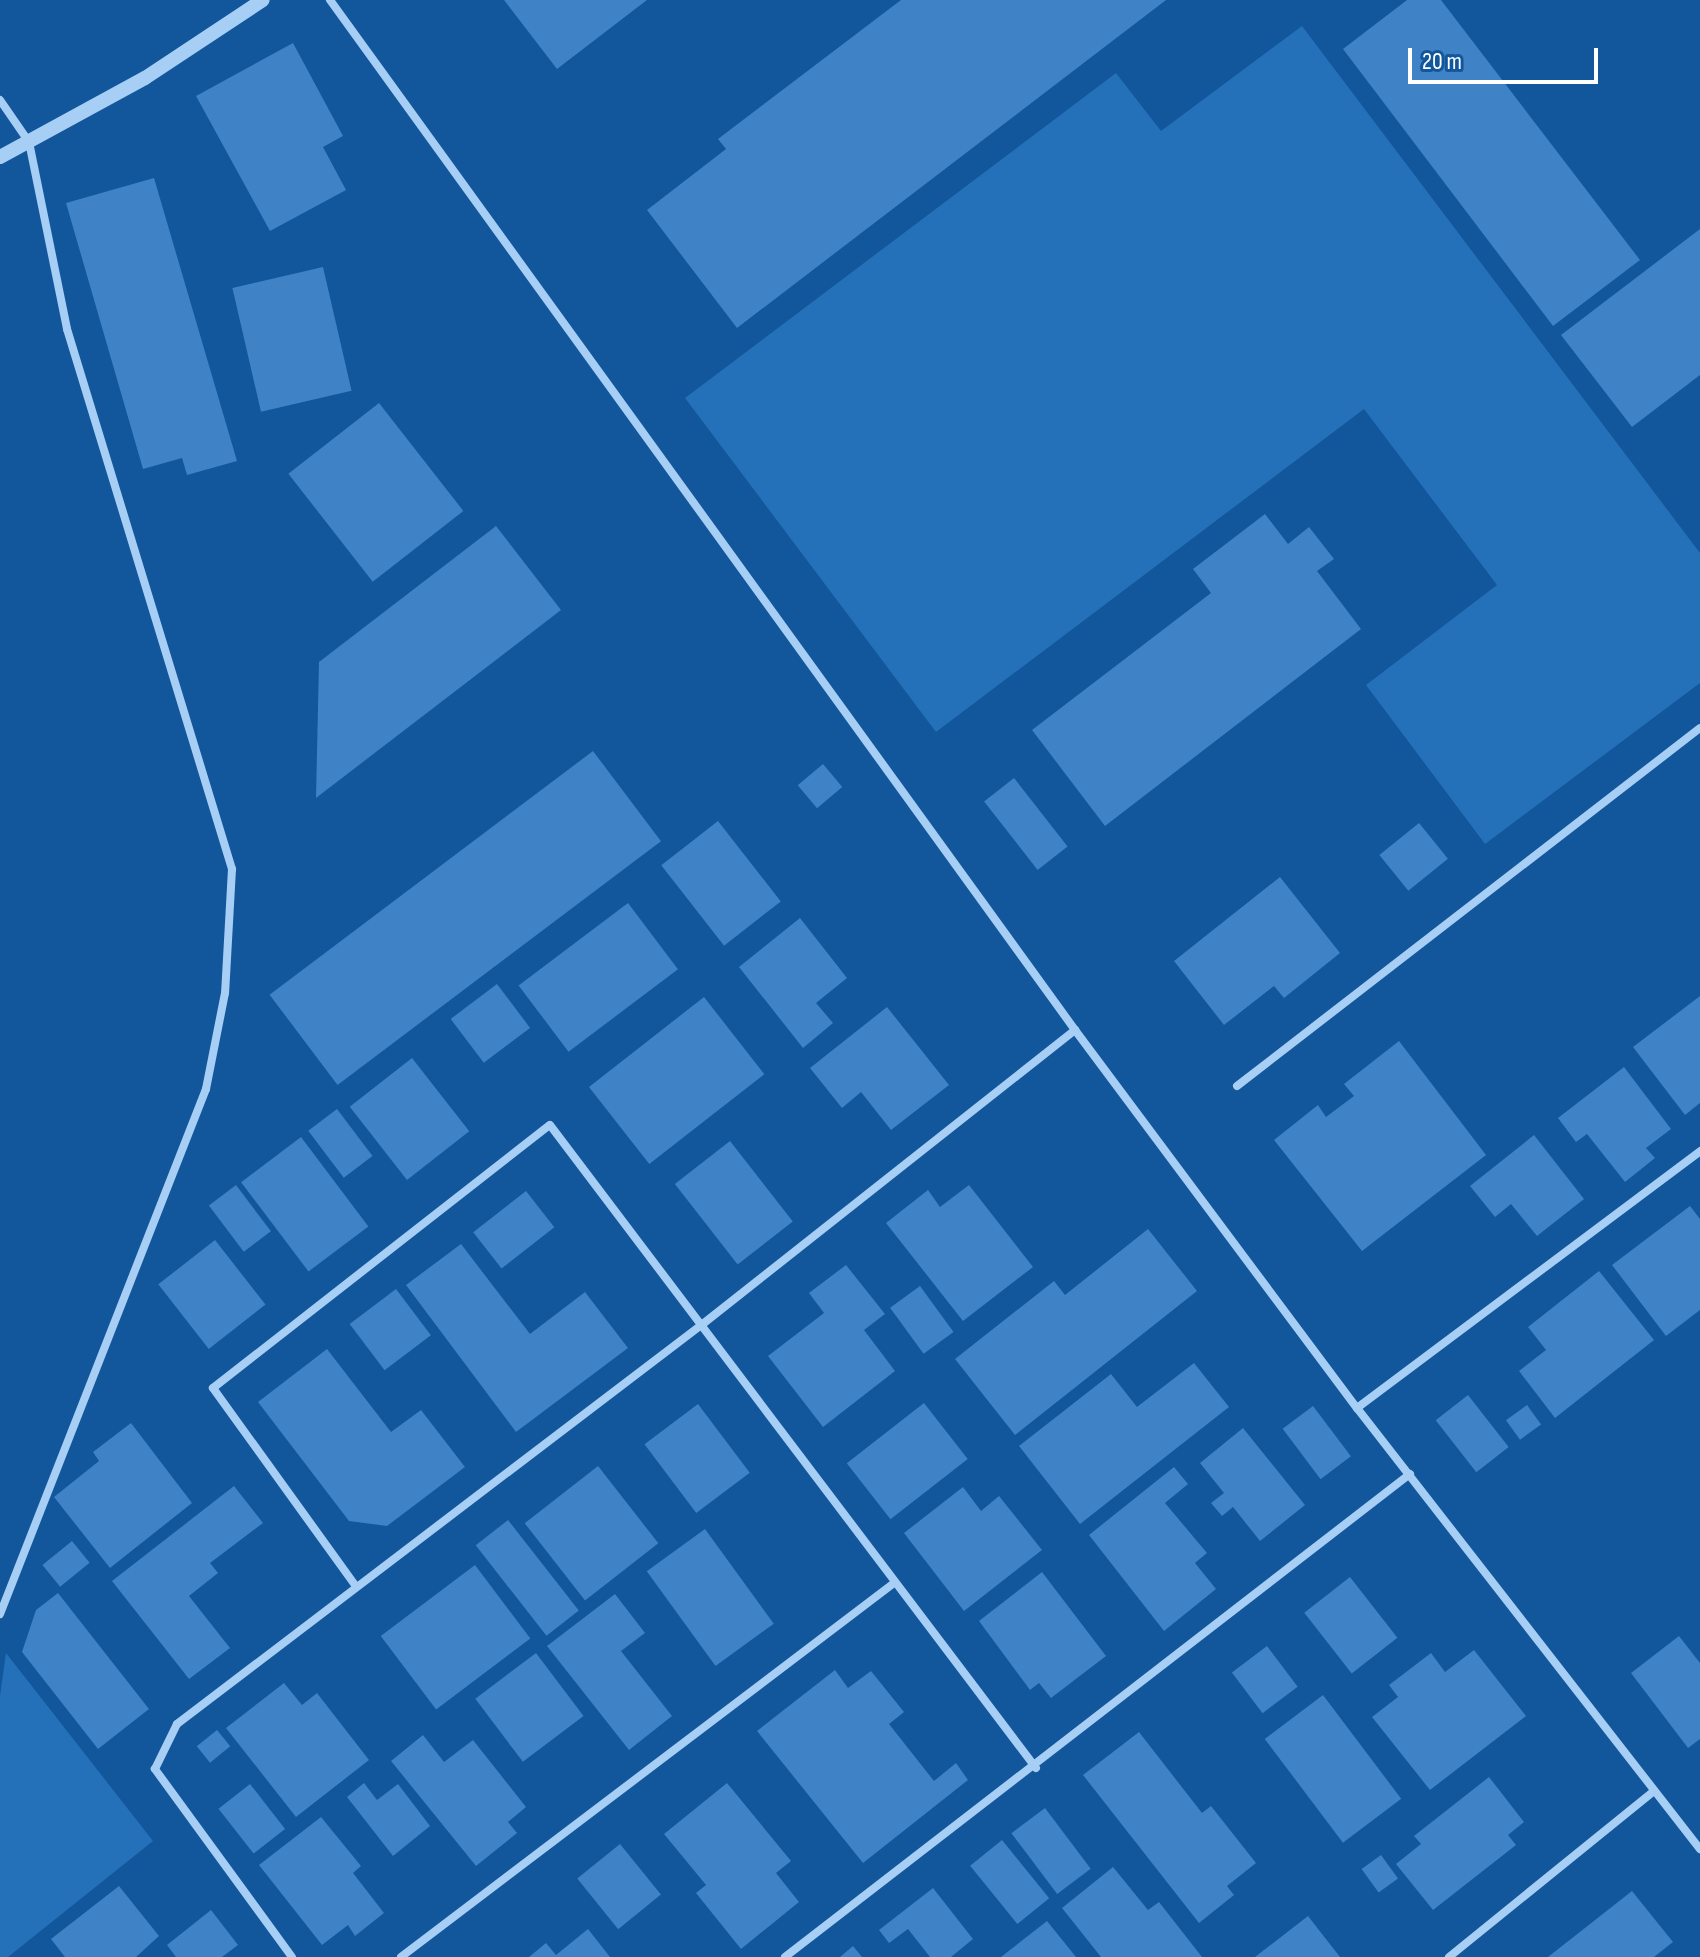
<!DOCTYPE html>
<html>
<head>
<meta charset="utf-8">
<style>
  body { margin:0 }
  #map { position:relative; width:1700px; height:1957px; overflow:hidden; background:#12569c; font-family:"Sofia Sans Condensed",sans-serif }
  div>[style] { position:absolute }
  .green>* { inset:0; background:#2471ba }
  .building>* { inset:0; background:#3f82c5; transform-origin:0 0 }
  .minor>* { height:8px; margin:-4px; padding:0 4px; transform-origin:4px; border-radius:4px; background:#a7cef4 }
  .tertiary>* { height:14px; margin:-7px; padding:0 7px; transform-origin:7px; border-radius:7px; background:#a7cef4 }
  span { translate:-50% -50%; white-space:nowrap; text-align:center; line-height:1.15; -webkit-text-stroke:7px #12569c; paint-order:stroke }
  .scale { position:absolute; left:1408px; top:48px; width:190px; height:36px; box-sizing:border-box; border:4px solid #fff; border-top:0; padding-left:10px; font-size:24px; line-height:28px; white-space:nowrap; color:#fff; -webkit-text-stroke:6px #12569c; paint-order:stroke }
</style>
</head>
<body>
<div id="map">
  <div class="green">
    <div style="clip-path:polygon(1302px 26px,1700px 553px,1700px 683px,1485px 844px,1366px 685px,1497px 585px,1364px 409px,936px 732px,685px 398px,1116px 73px,1161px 131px)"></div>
    <div style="clip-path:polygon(6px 1653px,153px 1841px,8px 1957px,0 1957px,0 1696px)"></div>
  </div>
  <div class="building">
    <div style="clip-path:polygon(504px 0,647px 0,557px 69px)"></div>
    <div style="clip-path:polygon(901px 0,1166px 0,737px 328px,647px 210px,726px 149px,718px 139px)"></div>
    <div style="clip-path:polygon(1407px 0,1441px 0,1640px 260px,1553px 326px,1343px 49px)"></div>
    <div style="clip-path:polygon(293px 43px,343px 136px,323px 147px,346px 190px,270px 231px,196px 96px)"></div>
    <div style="clip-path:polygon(154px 178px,237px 461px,187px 475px,182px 458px,143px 469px,66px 203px)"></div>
    <div style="clip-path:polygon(1700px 229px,1700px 375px,1632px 427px,1561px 335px)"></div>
    <div style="left:323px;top:267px;width:127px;height:93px;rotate:77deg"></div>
    <div style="left:379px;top:403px;width:137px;height:115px;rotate:52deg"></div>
    <div style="clip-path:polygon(1265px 514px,1288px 544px,1309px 527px,1334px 559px,1317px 571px,1361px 629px,1105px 826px,1032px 730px,1211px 593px,1193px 569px)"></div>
    <div style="clip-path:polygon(496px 526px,561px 610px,316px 798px,319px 662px)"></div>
    <div style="left:593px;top:751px;width:113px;height:405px;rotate:53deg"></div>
    <div style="left:823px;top:764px;width:30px;height:33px;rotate:50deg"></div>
    <div style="left:1014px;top:778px;width:87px;height:38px;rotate:52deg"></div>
    <div style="left:718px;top:821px;width:102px;height:72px;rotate:52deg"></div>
    <div style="left:1419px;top:823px;width:46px;height:51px;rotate:51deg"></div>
    <div style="clip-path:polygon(1280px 877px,1340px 953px,1284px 998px,1274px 986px,1224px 1025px,1174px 961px)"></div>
    <div style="left:628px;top:903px;width:83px;height:137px;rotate:53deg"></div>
    <div style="clip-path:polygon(800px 918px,847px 978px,816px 1003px,833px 1023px,803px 1048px,739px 967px)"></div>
    <div style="left:497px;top:984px;width:55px;height:58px;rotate:53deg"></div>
    <div style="clip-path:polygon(1700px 996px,1700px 1103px,1685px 1115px,1633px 1047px)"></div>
    <div style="left:704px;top:997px;width:98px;height:146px;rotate:52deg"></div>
    <div style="clip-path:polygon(887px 1007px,949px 1085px,891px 1130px,861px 1092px,842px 1108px,810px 1068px)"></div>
    <div style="clip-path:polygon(1399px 1041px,1486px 1155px,1362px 1251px,1274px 1140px,1318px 1105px,1326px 1117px,1354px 1096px,1344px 1084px)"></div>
    <div style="left:412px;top:1058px;width:93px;height:79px;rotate:52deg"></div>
    <div style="clip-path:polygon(1624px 1067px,1671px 1129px,1646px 1148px,1655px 1158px,1625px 1182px,1587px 1134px,1576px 1142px,1558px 1118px)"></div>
    <div style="left:337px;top:1109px;width:59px;height:36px;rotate:53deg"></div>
    <div style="clip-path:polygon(1534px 1135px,1584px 1199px,1537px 1236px,1511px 1204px,1495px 1217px,1470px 1186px)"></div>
    <div style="left:301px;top:1137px;width:112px;height:75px;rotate:53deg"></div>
    <div style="left:730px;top:1141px;width:102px;height:70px;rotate:52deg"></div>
    <div style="left:236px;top:1185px;width:58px;height:34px;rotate:53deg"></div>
    <div style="clip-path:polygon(969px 1185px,1033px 1267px,963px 1321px,886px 1223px,928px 1190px,940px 1207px)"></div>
    <div style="left:526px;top:1191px;width:46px;height:67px;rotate:52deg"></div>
    <div style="clip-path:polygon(1690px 1206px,1700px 1219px,1700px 1310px,1666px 1336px,1612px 1265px)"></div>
    <div style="clip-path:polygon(1148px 1229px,1197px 1291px,1015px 1435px,955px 1359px,1054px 1281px,1065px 1295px)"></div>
    <div style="left:215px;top:1240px;width:82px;height:72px;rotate:52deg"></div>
    <div style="clip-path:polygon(461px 1244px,530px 1334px,585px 1292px,628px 1348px,516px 1432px,406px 1285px)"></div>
    <div style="clip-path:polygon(846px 1265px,885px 1314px,864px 1330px,895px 1371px,823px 1427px,768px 1356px,824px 1313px,809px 1293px)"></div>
    <div style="clip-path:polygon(1599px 1271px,1654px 1340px,1555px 1418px,1519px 1371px,1546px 1350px,1528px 1327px)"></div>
    <div style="left:920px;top:1286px;width:57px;height:37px;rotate:54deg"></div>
    <div style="left:396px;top:1289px;width:58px;height:58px;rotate:53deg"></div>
    <div style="clip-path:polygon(327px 1349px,391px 1432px,421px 1410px,465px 1467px,387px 1526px,349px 1521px,258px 1402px)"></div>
    <div style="clip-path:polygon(1194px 1363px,1229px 1407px,1080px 1524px,1019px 1446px,1111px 1374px,1137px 1407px)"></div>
    <div style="left:1468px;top:1395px;width:66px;height:41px;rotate:52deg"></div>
    <div style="left:924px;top:1403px;width:71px;height:98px;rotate:52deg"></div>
    <div style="left:698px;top:1404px;width:86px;height:67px;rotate:53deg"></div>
    <div style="left:1527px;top:1405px;width:24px;height:26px;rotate:54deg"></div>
    <div style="left:1313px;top:1406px;width:63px;height:38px;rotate:53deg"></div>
    <div style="clip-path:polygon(131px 1423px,192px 1503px,110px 1568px,54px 1497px,99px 1461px,93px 1452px)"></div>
    <div style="clip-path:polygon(1243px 1428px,1305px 1505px,1260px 1541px,1233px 1507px,1222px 1516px,1211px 1503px,1224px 1493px,1200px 1463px)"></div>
    <div style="left:598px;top:1466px;width:98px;height:93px;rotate:52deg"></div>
    <div style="clip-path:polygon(1174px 1467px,1188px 1484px,1165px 1503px,1207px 1553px,1195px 1563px,1216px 1589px,1164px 1631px,1089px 1535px)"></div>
    <div style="clip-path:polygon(234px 1486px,263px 1523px,210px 1563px,218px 1573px,189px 1596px,230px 1648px,189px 1679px,112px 1581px)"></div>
    <div style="clip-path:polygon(963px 1487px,981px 1511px,999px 1496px,1042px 1550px,964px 1611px,904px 1533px)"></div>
    <div style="left:508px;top:1520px;width:115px;height:41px;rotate:52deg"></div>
    <div style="left:705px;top:1529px;width:117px;height:72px;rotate:54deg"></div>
    <div style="left:72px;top:1541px;width:28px;height:38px;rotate:51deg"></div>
    <div style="left:475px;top:1565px;width:92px;height:118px;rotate:53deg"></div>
    <div style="clip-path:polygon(1042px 1572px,1106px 1656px,1051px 1698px,1039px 1683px,1030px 1690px,979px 1621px)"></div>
    <div style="left:1350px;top:1577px;width:77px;height:58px;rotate:52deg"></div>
    <div style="clip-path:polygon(58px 1593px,149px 1709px,98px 1749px,22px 1652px,36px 1610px)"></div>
    <div style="clip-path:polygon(615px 1594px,645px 1633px,621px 1651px,672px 1716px,629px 1750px,547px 1646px)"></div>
    <div style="clip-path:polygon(1679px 1636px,1700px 1663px,1700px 1739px,1688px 1748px,1631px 1673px)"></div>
    <div style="left:1267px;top:1646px;width:51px;height:44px;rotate:53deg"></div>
    <div style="clip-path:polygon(1474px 1650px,1526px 1716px,1430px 1790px,1372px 1717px,1398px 1697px,1389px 1685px,1431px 1653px,1445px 1672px)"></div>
    <div style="left:536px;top:1653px;width:79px;height:76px;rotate:53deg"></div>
    <div style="clip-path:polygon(835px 1670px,848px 1688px,871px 1671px,904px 1712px,889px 1724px,934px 1781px,956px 1763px,968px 1780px,863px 1863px,757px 1731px)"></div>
    <div style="clip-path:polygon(284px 1683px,302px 1705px,317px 1693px,369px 1760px,296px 1817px,226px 1728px)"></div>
    <div style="left:1323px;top:1695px;width:130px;height:73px;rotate:53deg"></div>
    <div style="left:217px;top:1730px;width:21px;height:26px;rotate:51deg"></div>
    <div style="clip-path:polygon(1139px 1732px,1202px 1813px,1211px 1806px,1256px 1863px,1227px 1886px,1234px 1895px,1199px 1923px,1083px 1775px)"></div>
    <div style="clip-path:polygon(423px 1735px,444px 1762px,473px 1740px,526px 1807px,508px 1822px,517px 1833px,476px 1866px,391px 1761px)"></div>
    <div style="clip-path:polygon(1489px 1777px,1524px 1822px,1508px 1835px,1516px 1845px,1433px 1910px,1396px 1864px,1421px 1844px,1414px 1836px)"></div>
    <div style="clip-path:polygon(364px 1783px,377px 1800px,398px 1784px,430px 1826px,393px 1856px,347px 1797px)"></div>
    <div style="clip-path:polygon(727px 1783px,791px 1861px,776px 1873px,799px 1902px,741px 1949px,696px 1893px,706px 1885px,664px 1834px)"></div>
    <div style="left:250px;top:1784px;width:57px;height:40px;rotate:52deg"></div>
    <div style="left:1045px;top:1808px;width:76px;height:42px;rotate:53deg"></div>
    <div style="clip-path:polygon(321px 1817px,361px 1866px,353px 1873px,384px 1913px,355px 1936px,348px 1925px,322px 1945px,259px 1865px)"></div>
    <div style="left:1002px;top:1840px;width:75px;height:41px;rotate:51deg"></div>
    <div style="left:620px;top:1844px;width:65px;height:55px;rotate:51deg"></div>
    <div style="left:1381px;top:1855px;width:29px;height:24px;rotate:54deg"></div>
    <div style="clip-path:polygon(1113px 1867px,1148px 1910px,1159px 1902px,1202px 1957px,1101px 1957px,1062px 1908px)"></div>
    <div style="clip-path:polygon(119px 1886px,159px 1936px,136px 1957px,65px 1957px,51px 1939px)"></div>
    <div style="clip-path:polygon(933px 1888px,973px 1939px,951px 1957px,930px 1957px,908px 1929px,889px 1943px,879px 1930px)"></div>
    <div style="clip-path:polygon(1632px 1891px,1673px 1942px,1654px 1957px,1548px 1957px)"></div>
    <div style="clip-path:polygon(211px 1910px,238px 1945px,222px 1957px,176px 1957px,167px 1945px)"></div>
    <div style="clip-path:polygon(1308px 1916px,1340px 1957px,1255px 1957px)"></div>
    <div style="clip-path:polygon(1047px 1921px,1076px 1957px,1001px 1957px)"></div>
    <div style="clip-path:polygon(588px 1929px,610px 1957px,529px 1957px,546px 1943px,556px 1955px)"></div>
    <div style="clip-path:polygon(853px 1946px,862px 1957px,840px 1957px)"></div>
  </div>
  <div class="minor">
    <div style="left:330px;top:0;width:1271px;rotate:54.12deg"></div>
    <div style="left:1075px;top:1030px;width:472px;rotate:53.3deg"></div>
    <div style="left:1357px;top:1408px;width:559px;rotate:52.13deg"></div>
    <div style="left:0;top:100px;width:51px;rotate:55.4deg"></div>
    <div style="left:29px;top:142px;width:191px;rotate:78.5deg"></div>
    <div style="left:67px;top:329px;width:565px;rotate:73.01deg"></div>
    <div style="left:232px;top:869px;width:124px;rotate:93.2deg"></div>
    <div style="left:225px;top:993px;width:98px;rotate:101.2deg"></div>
    <div style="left:206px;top:1089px;width:564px;rotate:111.42deg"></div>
    <div style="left:1237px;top:1086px;width:585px;rotate:-37.71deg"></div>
    <div style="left:1357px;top:1408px;width:429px;rotate:-36.8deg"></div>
    <div style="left:355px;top:1585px;width:243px;rotate:-125.8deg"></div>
    <div style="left:213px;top:1388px;width:427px;rotate:-38deg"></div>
    <div style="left:550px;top:1125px;width:806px;rotate:52.92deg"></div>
    <div style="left:292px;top:1957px;width:233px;rotate:-126.1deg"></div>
    <div style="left:155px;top:1769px;width:50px;rotate:-63.9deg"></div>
    <div style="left:177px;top:1724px;width:662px;rotate:-37.27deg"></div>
    <div style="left:704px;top:1323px;width:473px;rotate:-38.3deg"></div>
    <div style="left:401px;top:1957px;width:619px;rotate:-37.18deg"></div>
    <div style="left:785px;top:1957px;width:790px;rotate:-37.7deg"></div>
    <div style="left:1449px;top:1957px;width:264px;rotate:-39deg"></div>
  </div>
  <div class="tertiary">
    <div style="left:0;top:157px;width:165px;rotate:-28.6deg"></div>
    <div style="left:145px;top:78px;width:141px;rotate:-33.5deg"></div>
  </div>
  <div class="scale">20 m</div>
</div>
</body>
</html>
